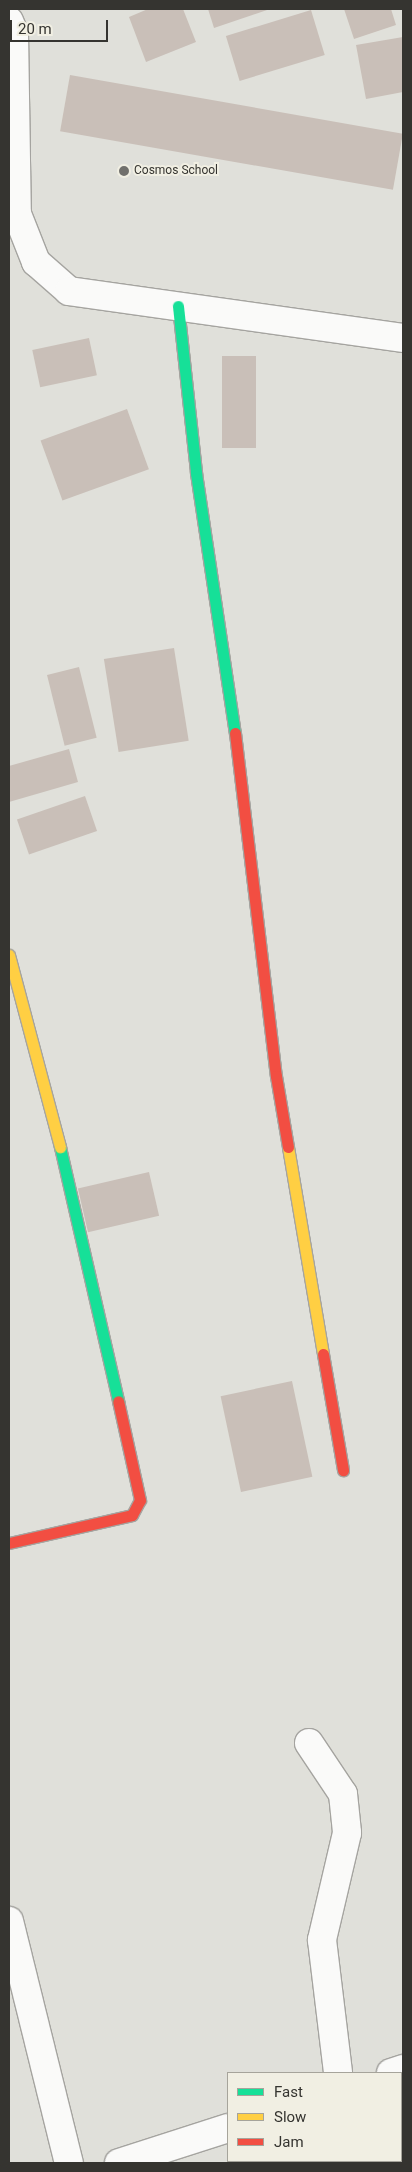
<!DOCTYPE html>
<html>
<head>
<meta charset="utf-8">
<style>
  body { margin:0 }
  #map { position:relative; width:412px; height:2172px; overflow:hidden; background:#e0e0da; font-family:Roboto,sans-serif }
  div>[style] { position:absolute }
  .building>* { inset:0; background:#c9bfb8; transform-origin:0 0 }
  .roads { filter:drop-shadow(1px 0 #a5a4a0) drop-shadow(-1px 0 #a5a4a0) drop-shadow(0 1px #a5a4a0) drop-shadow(0 -1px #a5a4a0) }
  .street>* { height:28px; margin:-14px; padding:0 14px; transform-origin:14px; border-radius:14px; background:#fafaf9 }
  .fast>* { height:11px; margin:-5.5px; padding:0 5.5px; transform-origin:5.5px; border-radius:5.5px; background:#16e098 }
  .slow>* { height:11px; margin:-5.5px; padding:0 5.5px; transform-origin:5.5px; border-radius:5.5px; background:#ffcf43 }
  .jam>* { height:11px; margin:-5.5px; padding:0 5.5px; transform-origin:5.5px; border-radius:5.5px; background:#f24e42 }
  .dots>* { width:14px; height:14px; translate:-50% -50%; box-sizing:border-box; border:2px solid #f1efe3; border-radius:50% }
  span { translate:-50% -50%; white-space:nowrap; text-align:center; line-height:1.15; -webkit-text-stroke:4px #f1efe3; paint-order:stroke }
  .poi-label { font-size:12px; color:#353430 }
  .left { translate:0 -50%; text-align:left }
  .frame { position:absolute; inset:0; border:10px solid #353430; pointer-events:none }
  .legend { position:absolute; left:227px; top:2072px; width:175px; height:90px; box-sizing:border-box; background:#f1efe3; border:1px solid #a6a49b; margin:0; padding:6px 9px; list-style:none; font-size:15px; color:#353430 }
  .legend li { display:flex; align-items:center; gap:10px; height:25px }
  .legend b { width:25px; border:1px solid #a6a49b }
  .scale { position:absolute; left:10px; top:20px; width:98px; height:22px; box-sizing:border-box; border:2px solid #353430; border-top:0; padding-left:6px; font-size:15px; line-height:18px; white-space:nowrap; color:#353430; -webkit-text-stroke:4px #f1efe3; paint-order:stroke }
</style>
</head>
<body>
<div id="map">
  <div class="building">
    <div style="clip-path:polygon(148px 9px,183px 9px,196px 42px,146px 62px,129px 17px)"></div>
    <div style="clip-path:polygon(208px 9px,270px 9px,214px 28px)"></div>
    <div style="clip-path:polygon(344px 9px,391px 9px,396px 25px,354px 39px)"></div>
    <div style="left:311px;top:10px;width:47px;height:89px;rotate:73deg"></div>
    <div style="clip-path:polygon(403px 37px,403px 92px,366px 99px,356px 45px)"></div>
    <div style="left:70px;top:75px;width:338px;height:57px;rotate:10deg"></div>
    <div style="left:89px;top:338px;width:38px;height:58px;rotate:78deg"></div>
    <div style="left:222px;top:356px;width:34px;height:92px"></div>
    <div style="left:127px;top:409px;width:64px;height:92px;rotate:70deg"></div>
    <div style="left:174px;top:648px;width:94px;height:71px;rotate:81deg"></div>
    <div style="left:79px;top:667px;width:73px;height:33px;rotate:76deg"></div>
    <div style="clip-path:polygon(69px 749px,78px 782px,9px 802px,9px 766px)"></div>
    <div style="left:85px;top:796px;width:37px;height:72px;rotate:71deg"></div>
    <div style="left:149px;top:1172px;width:45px;height:73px;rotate:77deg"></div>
    <div style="left:292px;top:1381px;width:98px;height:73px;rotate:78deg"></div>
  </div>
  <div class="roads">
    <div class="street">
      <div style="left:9px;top:21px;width:13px;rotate:67deg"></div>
      <div style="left:14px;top:33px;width:181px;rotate:89.1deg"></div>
      <div style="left:17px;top:214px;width:52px;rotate:68.4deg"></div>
      <div style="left:36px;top:262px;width:44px;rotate:41.3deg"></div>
      <div style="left:69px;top:291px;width:337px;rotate:8deg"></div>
      <div style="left:309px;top:1743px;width:61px;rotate:56.3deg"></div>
      <div style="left:343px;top:1794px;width:39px;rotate:84deg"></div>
      <div style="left:347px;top:1833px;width:110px;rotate:103.2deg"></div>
      <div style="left:322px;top:1940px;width:134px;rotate:83.1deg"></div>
      <div style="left:9px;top:1921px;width:249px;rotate:76.1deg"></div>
      <div style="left:391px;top:2073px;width:13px;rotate:-18deg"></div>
      <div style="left:119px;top:2163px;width:114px;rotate:-17.8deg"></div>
    </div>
    <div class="fast">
      <div style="left:178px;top:306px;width:168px;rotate:83.8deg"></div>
      <div style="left:196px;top:473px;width:263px;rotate:81.5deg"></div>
      <div style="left:60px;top:1147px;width:261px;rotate:77.1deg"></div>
    </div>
    <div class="slow">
      <div style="left:9px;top:955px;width:199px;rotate:75.1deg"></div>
      <div style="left:288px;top:1147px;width:210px;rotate:80.4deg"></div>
    </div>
    <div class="jam">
      <div style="left:235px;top:733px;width:345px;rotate:83.2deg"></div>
      <div style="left:276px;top:1076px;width:72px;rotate:80.4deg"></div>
      <div style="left:323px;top:1354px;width:118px;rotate:80.2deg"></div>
      <div style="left:9px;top:1543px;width:126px;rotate:-12.8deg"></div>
      <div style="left:132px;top:1515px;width:17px;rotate:-62deg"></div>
      <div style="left:140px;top:1500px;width:101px;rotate:-102.5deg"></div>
    </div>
  </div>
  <div class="dots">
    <div style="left:124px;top:171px;background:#71706c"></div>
  </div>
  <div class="poi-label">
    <span class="left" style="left:134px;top:171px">Cosmos School</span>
  </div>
  <div class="frame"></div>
  <ul class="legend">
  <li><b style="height:6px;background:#16e098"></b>Fast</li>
  <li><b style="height:6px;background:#ffcf43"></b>Slow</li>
  <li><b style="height:6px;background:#f24e42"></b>Jam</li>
  </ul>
  <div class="scale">20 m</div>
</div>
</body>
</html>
